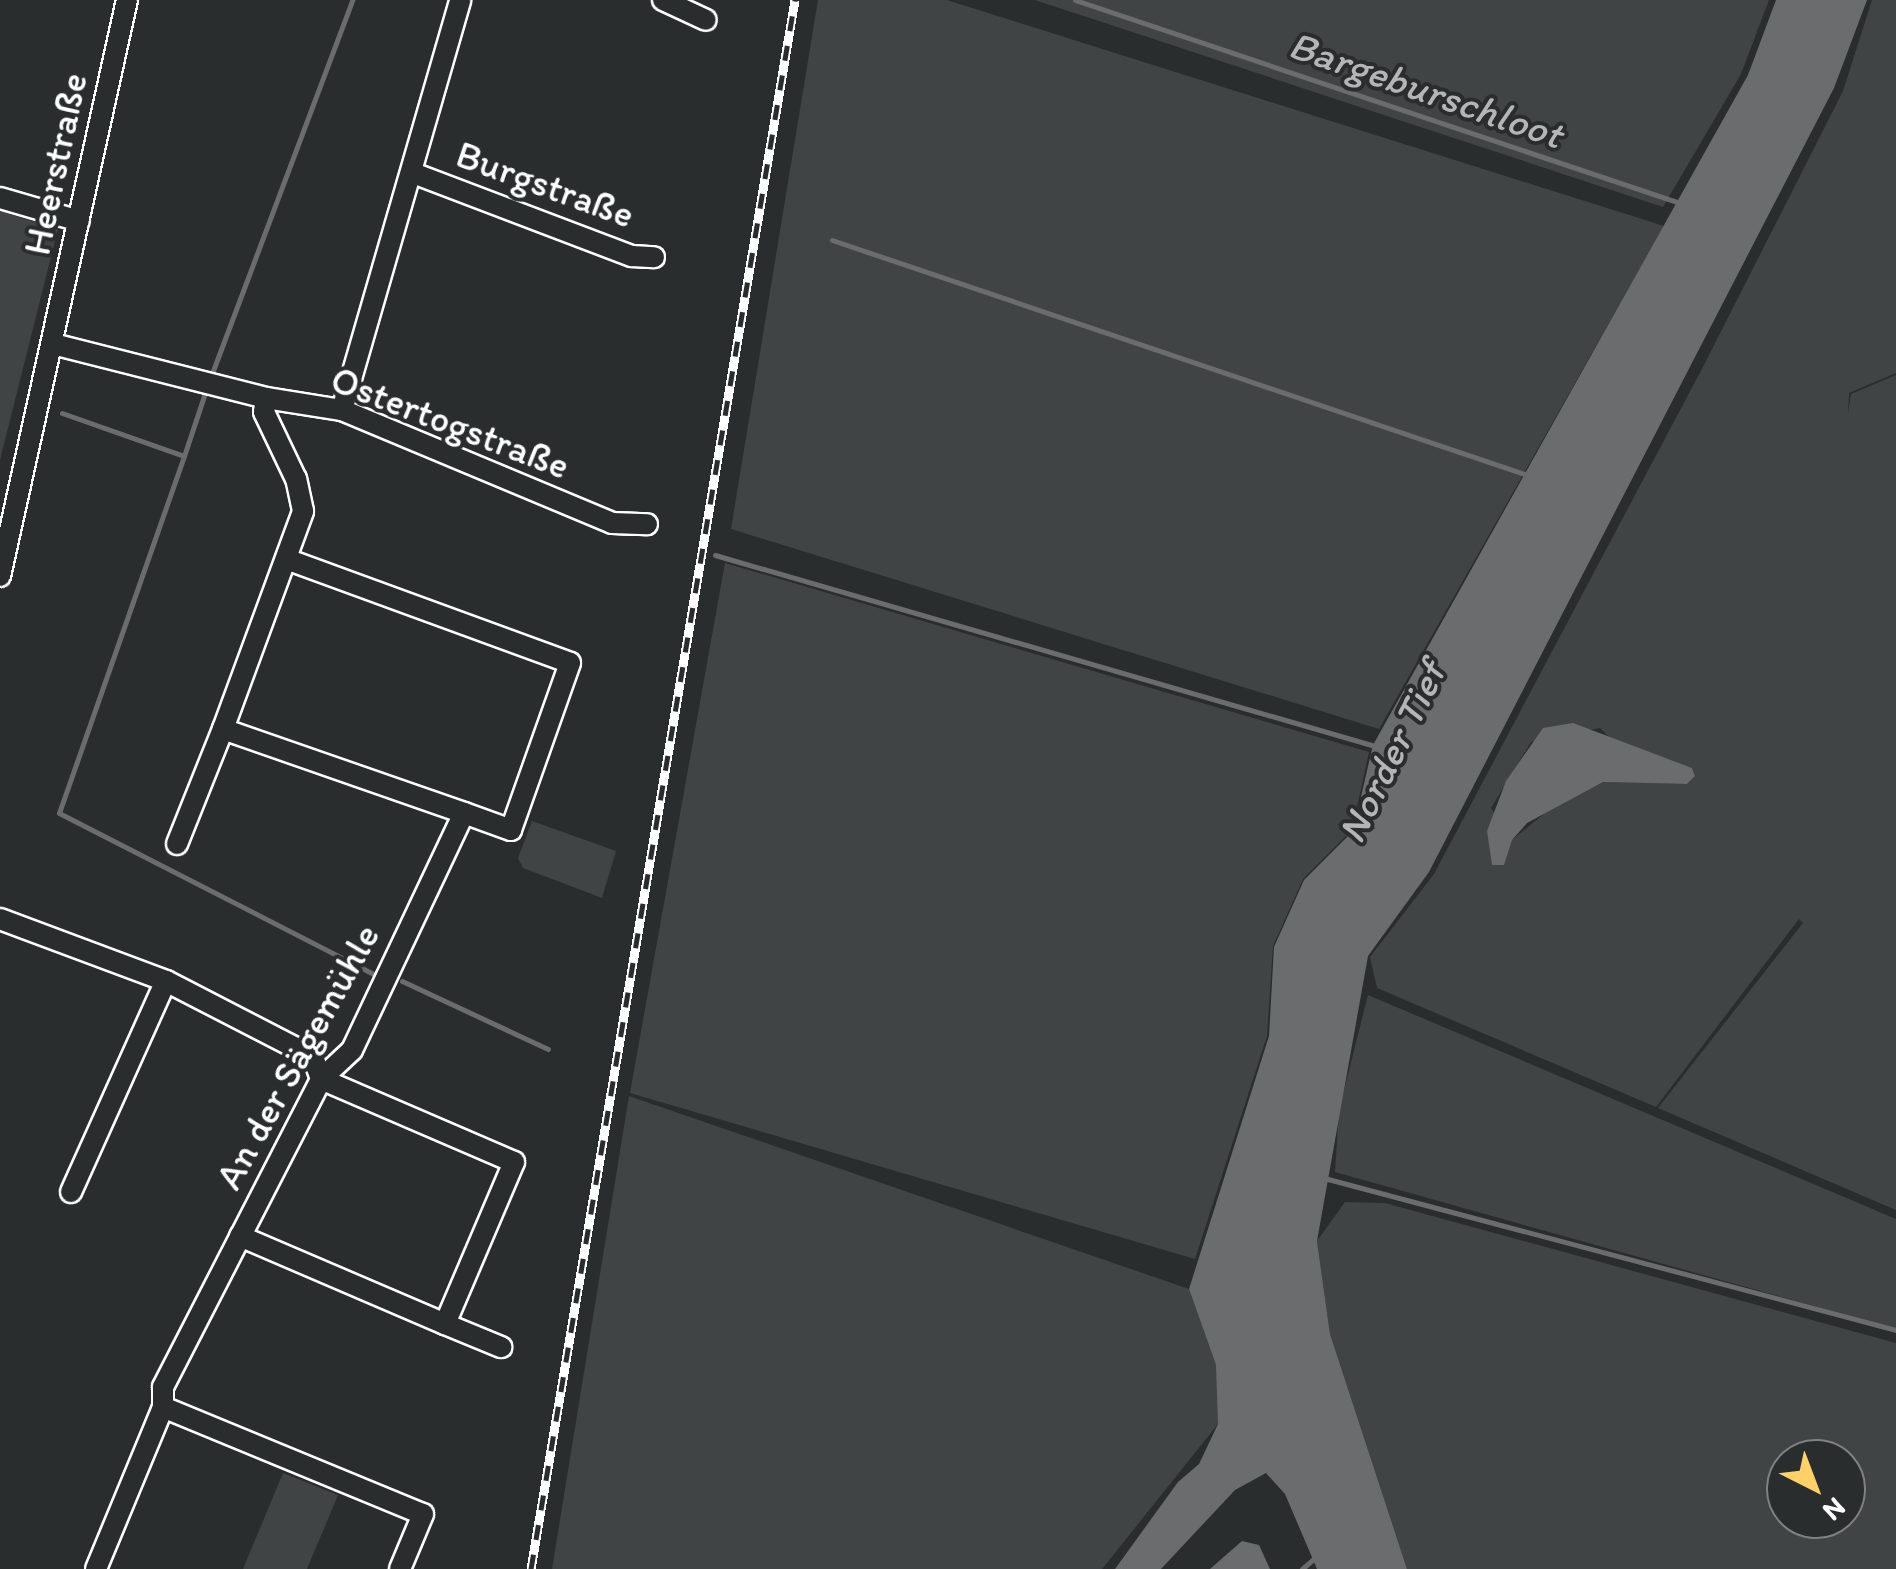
<!DOCTYPE html>
<html>
<head>
<meta charset="utf-8">
<style>
  body { margin:0 }
  #map { position:relative; width:1896px; height:1569px; overflow:hidden; background:#2a2d2e; font-family:Itim,sans-serif }
  div>[style] { position:absolute }
  .green>* { inset:0; background:#414445 }
  .water>* { inset:0; background:#6a6c6d }
  .stream>* { height:5px; margin:-2.5px; padding:0 2.5px; transform-origin:2.5px; border-radius:2.5px; background:#6a6c6d }
  .roads { filter:drop-shadow(2px 0 #fff) drop-shadow(-2px 0 #fff) drop-shadow(0 2px #fff) drop-shadow(0 -2px #fff) }
  .minor>* { height:20px; margin:-10px; padding:0 10px; transform-origin:10px; border-radius:10px; background:#2a2d2e }
  .rail>* { height:9px; margin-top:-4.5px; transform-origin:0; background:repeating-linear-gradient(90deg,#2a2d2e 0 15px,#fff 0 30px); box-sizing:border-box; border-block:2px solid #fff }
  span { translate:-50% -50%; white-space:nowrap; text-align:center; line-height:1.15; -webkit-text-stroke:8px #2a2d2e; paint-order:stroke }
  .street-label { font-size:38px; color:#fff }
  .water-label { font-size:40px; color:#b4b6b6; font-style:italic }
  .north { position:absolute; left:1766px; top:1439px; width:100px; height:100px; box-sizing:border-box; background:#2a2d2e; border:2px solid #7f8182; border-radius:50%; rotate:138deg; font-size:28px; font-weight:700; line-height:40px; text-align:center; color:#fff }
  .north::after { content:''; display:block; margin:auto; width:35px; height:45px; background:#ffd166; clip-path:polygon(50% 0,100% 100%,50% 72%,0 100%) }
</style>
</head>
<body>
<div id="map">
  <div class="green">
    <div style="clip-path:polygon(818px 0,947px 0,1664px 226px,1379px 729px,731px 529px)"></div>
    <div style="clip-path:polygon(1035px 0,1769px 0,1741px 74px,1663px 207px)"></div>
    <div style="clip-path:polygon(evenodd,1872px 0,1896px 0,1896px 373px,1849px 393px,1848px 413px,1851px 394px,1896px 375px,1896px 1210px,1658px 1108px,1803px 923px,1799px 919px,1656px 1107px,1377px 988px,1370px 957px,1434px 874px,1704px 365px,1843px 91px,1872px 0,1600px 728px,1611px 739px,1692px 768px,1695px 776px,1687px 784px,1603px 782px,1557px 803px,1512px 840px,1491px 808px,1531px 742px,1600px 728px)"></div>
    <div style="clip-path:polygon(0 211px,58px 229px,0 460px)"></div>
    <div style="clip-path:polygon(725px 563px,1369px 752px,1352px 830px,1303px 879px,1273px 946px,1267px 1036px,1195px 1259px,630px 1093px)"></div>
    <div style="clip-path:polygon(532px 821px,616px 851px,602px 898px,523px 868px,518px 858px)"></div>
    <div style="clip-path:polygon(1368px 995px,1896px 1219px,1896px 1329px,1335px 1172px,1339px 1110px)"></div>
    <div style="clip-path:polygon(629px 1096px,1189px 1289px,1216px 1365px,1222px 1393px,1218px 1424px,1102px 1569px,552px 1569px)"></div>
    <div style="clip-path:polygon(evenodd,1345px 1202px,1385px 1203px,1896px 1343px,1896px 1569px,1407px 1569px,1330px 1334px,1317px 1241px,1345px 1202px,1786px 1459px,1846px 1459px,1846px 1519px,1786px 1519px,1786px 1459px)"></div>
    <div style="clip-path:polygon(283px 1473px,338px 1495px,307px 1569px,243px 1569px)"></div>
  </div>
  <div class="water">
    <div style="clip-path:polygon(1776px 0,1867px 0,1834px 88px,1429px 872px,1368px 956px,1317px 1241px,1330px 1334px,1407px 1569px,1317px 1569px,1285px 1494px,1266px 1473px,1235px 1490px,1161px 1569px,1115px 1569px,1178px 1482px,1199px 1464px,1218px 1424px,1216px 1365px,1189px 1289px,1269px 1036px,1274px 947px,1304px 880px,1353px 831px,1373px 745px,1748px 75px)"></div>
    <div style="clip-path:polygon(1573px 723px,1692px 768px,1695px 776px,1687px 784px,1603px 782px,1527px 823px,1512px 840px,1504px 865px,1492px 865px,1487px 831px,1506px 781px,1543px 728px)"></div>
    <div style="clip-path:polygon(1242px 1541px,1259px 1545px,1270px 1569px,1210px 1569px)"></div>
  </div>
  <div class="stream">
    <div style="left:1075px;top:0;width:641px;rotate:18.55deg"></div>
    <div style="left:832px;top:240px;width:737px;rotate:18.68deg"></div>
    <div style="left:211px;top:376px;width:402px;rotate:-69.4deg"></div>
    <div style="left:62px;top:413px;width:129px;rotate:19.4deg"></div>
    <div style="left:184px;top:456px;width:378px;rotate:109.3deg"></div>
    <div style="left:59px;top:813px;width:356px;rotate:27.1deg"></div>
    <div style="left:184px;top:456px;width:66px;rotate:-71.6deg"></div>
    <div style="left:715px;top:555px;width:687px;rotate:16.14deg"></div>
    <div style="left:402px;top:981px;width:161px;rotate:25deg"></div>
    <div style="left:1324px;top:1178px;width:592px;rotate:14.88deg"></div>
    <div style="left:1302px;top:1569px;width:21px;rotate:-41deg"></div>
  </div>
  <div class="roads">
    <div class="minor">
      <div style="left:663px;top:0;width:47px;rotate:24.9deg"></div>
      <div style="left:413px;top:173px;width:234px;rotate:20.8deg"></div>
      <div style="left:632px;top:256px;width:22px;rotate:3deg"></div>
      <div style="left:0;top:198px;width:82px;rotate:16.2deg"></div>
      <div style="left:53px;top:344px;width:220px;rotate:14.2deg"></div>
      <div style="left:266px;top:398px;width:77px;rotate:9deg"></div>
      <div style="left:342px;top:410px;width:293px;rotate:22.7deg"></div>
      <div style="left:612px;top:523px;width:35px;rotate:2deg"></div>
      <div style="left:342px;top:410px;width:427px;rotate:-73.9deg"></div>
      <div style="left:289px;top:560px;width:299px;rotate:20.1deg"></div>
      <div style="left:570px;top:663px;width:177px;rotate:109.5deg"></div>
      <div style="left:511px;top:830px;width:50px;rotate:-160.1deg"></div>
      <div style="left:0;top:576px;width:590px;rotate:-77.57deg"></div>
      <div style="left:177px;top:844px;width:124px;rotate:-68.2deg"></div>
      <div style="left:0;top:919px;width:177px;rotate:20.5deg"></div>
      <div style="left:166px;top:981px;width:165px;rotate:27.3deg"></div>
      <div style="left:313px;top:1057px;width:23px;rotate:70deg"></div>
      <div style="left:321px;top:1079px;width:210px;rotate:23.3deg"></div>
      <div style="left:514px;top:1162px;width:176px;rotate:113.1deg"></div>
      <div style="left:445px;top:1324px;width:223px;rotate:-156.8deg"></div>
      <div style="left:71px;top:1192px;width:231px;rotate:-65.8deg"></div>
      <div style="left:445px;top:1324px;width:61px;rotate:22.3deg"></div>
      <div style="left:163px;top:1407px;width:281px;rotate:22.4deg"></div>
      <div style="left:423px;top:1514px;width:60px;rotate:112.7deg"></div>
      <div style="left:96px;top:1569px;width:175px;rotate:-67.5deg"></div>
      <div style="left:163px;top:1407px;width:20px;rotate:-90deg"></div>
      <div style="left:163px;top:1387px;width:346px;rotate:-62.8deg"></div>
      <div style="left:321px;top:1079px;width:42px;rotate:-43.1deg"></div>
      <div style="left:352px;top:1050px;width:262px;rotate:-64.7deg"></div>
      <div style="left:464px;top:813px;width:255px;rotate:-160.8deg"></div>
      <div style="left:223px;top:729px;width:232px;rotate:-69.8deg"></div>
      <div style="left:303px;top:511px;width:33px;rotate:-102deg"></div>
      <div style="left:296px;top:479px;width:74px;rotate:-115.5deg"></div>
      <div style="left:264px;top:412px;width:14px;rotate:-82deg"></div>
    </div>
  </div>
  <div class="rail">
    <div style="left:531px;top:1569px;width:1591px;rotate:-80.45deg"></div>
  </div>
  <div class="street-label">
    <span style="left:56px;top:164px;rotate:-78deg">Heerstraße</span>
    <span style="left:545px;top:185px;rotate:20deg">Burgstraße</span>
    <span style="left:450px;top:423px;rotate:21deg">Ostertogstraße</span>
    <span style="left:298px;top:1057px;rotate:-61deg">An der Sägemühle</span>
  </div>
  <div class="water-label">
    <span style="left:1426px;top:89px;rotate:19deg">Bargeburschloot</span>
    <span style="left:1391px;top:752px;rotate:-64deg">Norder Tief</span>
  </div>
  <div class="north">N</div>
</div>
</body>
</html>
